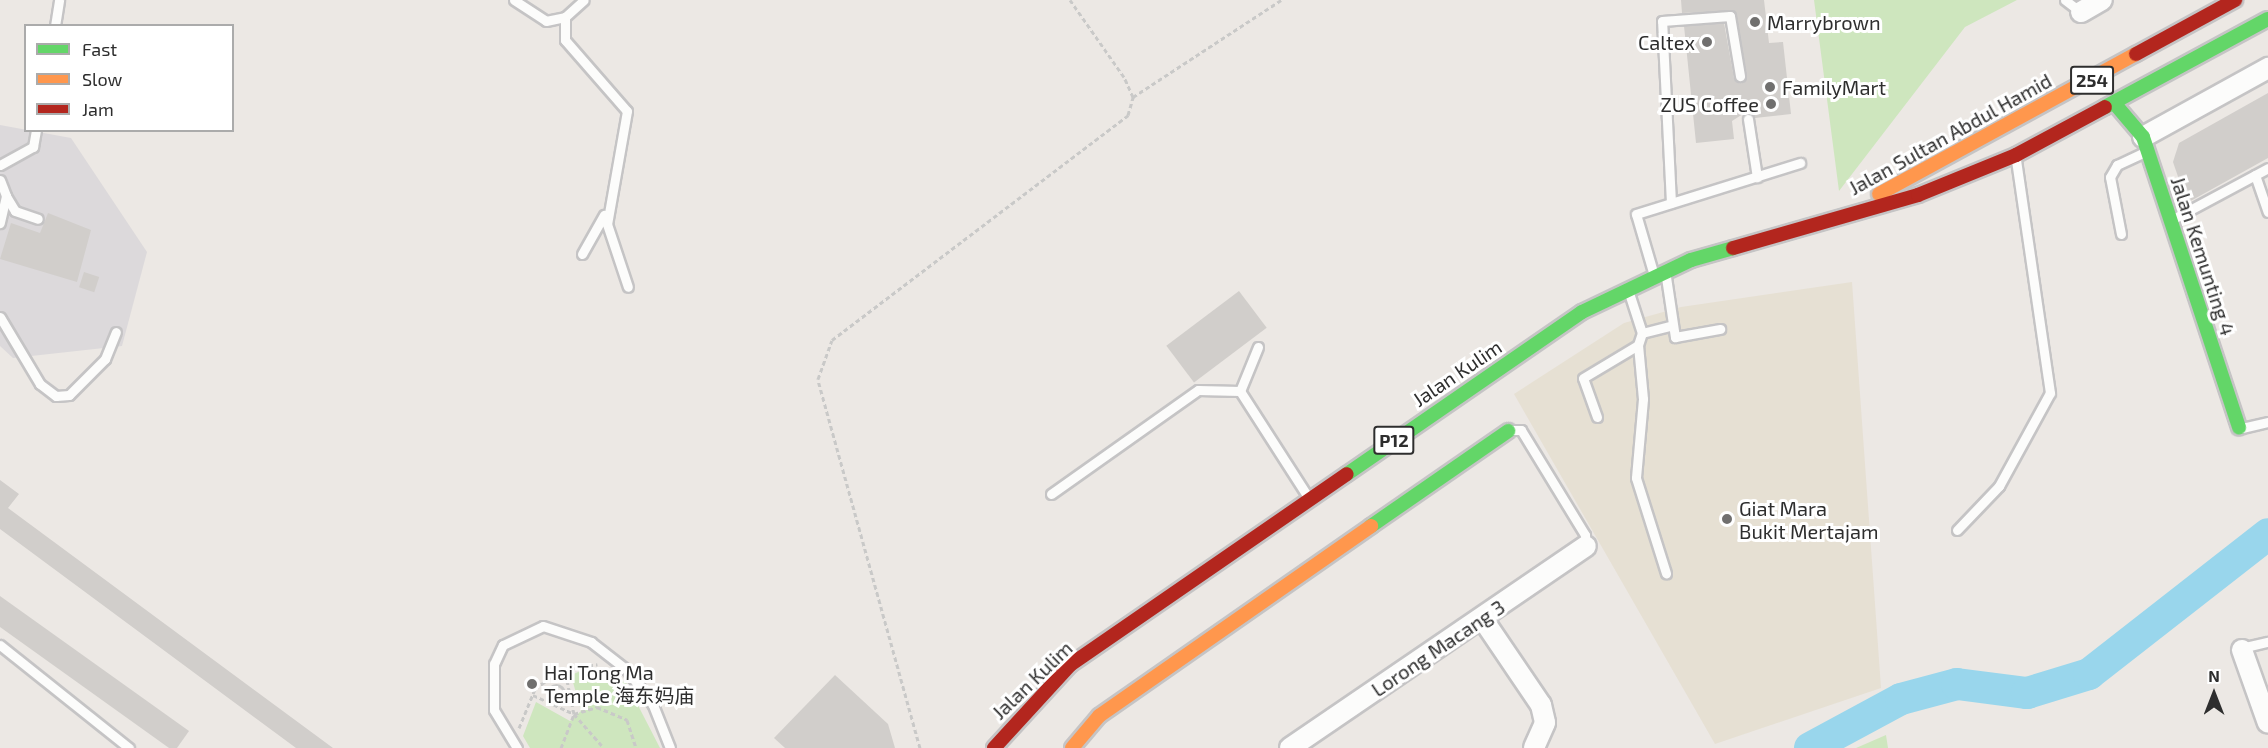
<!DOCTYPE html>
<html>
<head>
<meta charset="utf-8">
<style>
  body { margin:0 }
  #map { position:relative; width:2268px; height:748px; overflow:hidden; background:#ece8e4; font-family:"Exo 2","Noto Sans SC",sans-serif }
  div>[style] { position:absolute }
  .industrial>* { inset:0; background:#dcd9db }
  .education>* { inset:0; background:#e6e0d3 }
  .green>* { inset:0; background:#cee6be }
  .river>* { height:32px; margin:-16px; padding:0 16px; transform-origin:16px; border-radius:16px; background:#99d6ec }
  .building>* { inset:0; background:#d1cecb; transform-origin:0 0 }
  .path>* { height:3px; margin-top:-1.5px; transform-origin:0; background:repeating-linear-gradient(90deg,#c9c9c8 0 4.5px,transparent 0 7.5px) }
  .path>.ring { margin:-1.5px; padding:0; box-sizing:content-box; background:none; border:3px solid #c9c9c8; border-radius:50% }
  .roads { filter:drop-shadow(2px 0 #c5c4c5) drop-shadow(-2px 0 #c5c4c5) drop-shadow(0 2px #c5c4c5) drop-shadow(0 -2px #c5c4c5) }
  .lane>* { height:9px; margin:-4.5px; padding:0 4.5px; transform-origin:4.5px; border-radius:4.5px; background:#fcfcfb }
  .street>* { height:20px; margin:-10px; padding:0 10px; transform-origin:10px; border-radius:10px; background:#fcfcfb }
  .fast>* { height:14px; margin:-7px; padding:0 7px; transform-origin:7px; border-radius:7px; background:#63d668 }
  .slow>* { height:14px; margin:-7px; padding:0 7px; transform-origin:7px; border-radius:7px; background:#ff974d }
  .jam>* { height:14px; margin:-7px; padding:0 7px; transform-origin:7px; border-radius:7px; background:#b3261e }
  .dots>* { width:16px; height:16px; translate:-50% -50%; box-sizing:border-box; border:3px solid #fff; border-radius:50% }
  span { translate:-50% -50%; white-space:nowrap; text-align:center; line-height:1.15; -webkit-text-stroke:6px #fff; paint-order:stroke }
  .shield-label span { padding:2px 4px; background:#fff; border:2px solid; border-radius:4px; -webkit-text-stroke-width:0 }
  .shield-label { font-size:18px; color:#2e2e2e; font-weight:700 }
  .poi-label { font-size:20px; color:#2e2e2e }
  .left { translate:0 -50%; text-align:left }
  .right { translate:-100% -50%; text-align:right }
  .street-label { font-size:20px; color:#2e2e2e }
  .legend { position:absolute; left:24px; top:24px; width:210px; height:108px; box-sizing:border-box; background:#fff; border:2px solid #ababab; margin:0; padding:8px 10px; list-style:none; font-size:18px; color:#2e2e2e }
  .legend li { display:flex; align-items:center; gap:12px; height:30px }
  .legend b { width:30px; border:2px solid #ababab }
  .north { position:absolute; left:2184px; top:664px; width:60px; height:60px; -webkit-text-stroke:4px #fff; paint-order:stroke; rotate:0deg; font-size:16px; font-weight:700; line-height:24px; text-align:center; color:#2e2e2e }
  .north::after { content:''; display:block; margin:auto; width:21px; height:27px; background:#2e2e2e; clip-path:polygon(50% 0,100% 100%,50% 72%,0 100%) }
</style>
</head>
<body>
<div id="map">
  <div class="industrial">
    <div style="clip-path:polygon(0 125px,71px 138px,147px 252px,122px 346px,13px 358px,0 346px)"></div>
  </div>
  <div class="education">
    <div style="clip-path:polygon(1852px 282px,1881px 688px,1715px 744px,1514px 394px,1624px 323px,1681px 307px)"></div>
  </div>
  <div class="green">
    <div style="clip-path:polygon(1814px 0,2017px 0,1965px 27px,1839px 191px)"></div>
    <div style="clip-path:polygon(583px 670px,607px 670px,627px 684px,660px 748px,530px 748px,523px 736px,536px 702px,570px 721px,581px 711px,571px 675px)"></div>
    <div style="clip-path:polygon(1886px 735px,1888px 748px,1856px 748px)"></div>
  </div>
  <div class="river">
    <div style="left:1810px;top:748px;width:103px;rotate:-28.3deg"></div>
    <div style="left:1901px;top:699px;width:58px;rotate:-15deg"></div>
    <div style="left:1957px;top:684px;width:71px;rotate:7.3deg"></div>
    <div style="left:2027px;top:693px;width:65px;rotate:-17deg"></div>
    <div style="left:2089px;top:674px;width:227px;rotate:-38deg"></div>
  </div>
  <div class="building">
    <div style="clip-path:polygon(1681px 0,1764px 0,1769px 43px,1783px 42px,1791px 114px,1755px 118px,1746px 112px,1732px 121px,1734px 139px,1696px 143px,1684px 26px,1724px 23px,1734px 78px,1742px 82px,1747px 75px,1735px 11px,1682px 13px)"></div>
    <div style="clip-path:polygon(2268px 93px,2268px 158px,2187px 203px,2173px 162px,2179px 143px)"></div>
    <div style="clip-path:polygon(48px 213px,91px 230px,77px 282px,0 259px,11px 223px,40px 233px)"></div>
    <div style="left:84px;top:272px;width:16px;height:16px;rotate:18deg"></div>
    <div style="left:1239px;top:291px;width:46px;height:91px;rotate:53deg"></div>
    <div style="clip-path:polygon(0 480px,19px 494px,8px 508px,333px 748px,296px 748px,0 529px)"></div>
    <div style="clip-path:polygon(0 596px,189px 731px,177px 748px,169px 748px,0 627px)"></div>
    <div style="clip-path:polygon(835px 675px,888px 724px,895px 748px,785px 748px,774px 738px)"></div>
  </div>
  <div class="path">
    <div style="left:1133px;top:97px;width:177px;rotate:-33.2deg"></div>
    <div class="ring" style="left:548px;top:685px;width:13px;height:13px"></div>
    <div style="left:533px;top:695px;width:45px;rotate:24.9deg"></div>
    <div style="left:574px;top:714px;width:44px;rotate:-101.8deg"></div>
    <div style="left:574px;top:714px;width:45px;rotate:48.6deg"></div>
    <div style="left:519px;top:728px;width:42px;rotate:-67.7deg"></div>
    <div style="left:535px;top:689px;width:30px;rotate:-37deg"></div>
    <div style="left:559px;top:671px;width:39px;rotate:-10deg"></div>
    <div style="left:561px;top:748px;width:36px;rotate:-69deg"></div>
    <div style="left:574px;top:714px;width:24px;rotate:-17deg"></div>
    <div style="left:597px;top:707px;width:33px;rotate:23deg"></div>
    <div style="left:627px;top:720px;width:29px;rotate:72deg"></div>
    <div style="left:920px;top:748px;width:383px;rotate:-105.5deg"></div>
    <div style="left:818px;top:379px;width:41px;rotate:-70.3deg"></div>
    <div style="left:832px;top:340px;width:372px;rotate:-37.2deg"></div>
    <div style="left:1128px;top:115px;width:19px;rotate:-74deg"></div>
    <div style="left:1133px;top:97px;width:22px;rotate:-114deg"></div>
    <div style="left:1124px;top:77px;width:94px;rotate:-125deg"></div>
  </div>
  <div class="roads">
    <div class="lane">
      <div style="left:514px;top:0;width:38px;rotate:33deg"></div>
      <div style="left:546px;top:21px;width:19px;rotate:-12deg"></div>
      <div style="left:565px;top:17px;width:25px;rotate:-42deg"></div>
      <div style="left:2065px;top:0;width:20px;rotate:37deg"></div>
      <div style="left:565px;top:17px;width:23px;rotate:90deg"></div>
      <div style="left:565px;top:40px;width:94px;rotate:48.9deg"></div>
      <div style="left:627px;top:111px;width:115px;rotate:100deg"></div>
      <div style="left:607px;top:224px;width:66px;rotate:71.6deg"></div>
      <div style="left:55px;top:26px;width:26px;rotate:-81deg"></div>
      <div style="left:1748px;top:119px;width:59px;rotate:81.2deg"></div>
      <div style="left:0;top:165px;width:38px;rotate:-29deg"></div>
      <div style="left:33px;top:147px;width:17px;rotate:-80deg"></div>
      <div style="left:2255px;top:175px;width:39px;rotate:71deg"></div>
      <div style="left:0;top:180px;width:17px;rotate:69deg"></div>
      <div style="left:6px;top:196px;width:28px;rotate:103deg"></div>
      <div style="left:6px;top:196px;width:17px;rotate:59deg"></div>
      <div style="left:15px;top:211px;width:24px;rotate:19deg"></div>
      <div style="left:1671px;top:203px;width:182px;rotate:-92.8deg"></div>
      <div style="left:1662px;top:21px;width:68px;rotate:-4.2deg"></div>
      <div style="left:1730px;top:16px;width:61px;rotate:80.5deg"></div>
      <div style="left:2173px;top:219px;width:108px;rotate:-28.2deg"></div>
      <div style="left:2121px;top:234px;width:58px;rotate:-100.9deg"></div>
      <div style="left:2110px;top:177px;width:14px;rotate:-60deg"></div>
      <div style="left:2117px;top:165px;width:31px;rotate:-25deg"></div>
      <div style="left:582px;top:254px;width:45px;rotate:-60.6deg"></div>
      <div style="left:1653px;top:272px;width:60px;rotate:-106.3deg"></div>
      <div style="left:1636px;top:214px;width:172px;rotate:-17.3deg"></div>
      <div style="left:1666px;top:277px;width:61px;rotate:81.5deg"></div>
      <div style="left:1675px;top:337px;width:46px;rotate:-10.1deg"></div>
      <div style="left:0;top:317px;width:78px;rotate:59.2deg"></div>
      <div style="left:40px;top:384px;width:20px;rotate:37deg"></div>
      <div style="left:56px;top:396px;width:13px;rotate:-4deg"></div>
      <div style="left:69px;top:395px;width:51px;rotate:-45deg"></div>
      <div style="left:105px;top:359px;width:29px;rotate:-68deg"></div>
      <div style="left:1642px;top:333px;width:29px;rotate:-14deg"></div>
      <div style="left:1638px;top:345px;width:54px;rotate:84.7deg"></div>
      <div style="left:1643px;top:399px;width:79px;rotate:95.1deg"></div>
      <div style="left:1636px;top:478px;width:100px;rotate:72.5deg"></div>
      <div style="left:1258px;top:347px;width:48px;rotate:112.2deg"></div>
      <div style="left:1240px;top:391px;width:126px;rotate:57.3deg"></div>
      <div style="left:1597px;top:417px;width:41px;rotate:-109.7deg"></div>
      <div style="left:1583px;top:378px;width:64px;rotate:-31deg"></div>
      <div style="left:1638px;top:345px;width:13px;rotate:-72deg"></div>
      <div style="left:1642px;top:333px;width:40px;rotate:-108deg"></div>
      <div style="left:2242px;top:428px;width:27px;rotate:-13deg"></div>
      <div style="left:1511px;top:430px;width:10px"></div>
      <div style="left:1521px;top:430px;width:123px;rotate:58.6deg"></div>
      <div style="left:1585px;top:535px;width:11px;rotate:85deg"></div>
      <div style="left:1051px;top:494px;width:180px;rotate:-35.3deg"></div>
      <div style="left:1198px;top:390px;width:42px;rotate:1.4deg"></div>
      <div style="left:1957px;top:530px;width:61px;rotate:-46.3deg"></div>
      <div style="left:1999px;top:486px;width:106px;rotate:-61.3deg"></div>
      <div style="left:2050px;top:393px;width:235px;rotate:-98.3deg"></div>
      <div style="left:0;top:645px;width:165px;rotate:38.6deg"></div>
      <div style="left:2241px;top:648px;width:28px;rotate:-13deg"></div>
      <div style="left:517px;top:748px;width:44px;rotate:-121.2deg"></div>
      <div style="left:494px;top:710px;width:46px;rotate:-90deg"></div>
      <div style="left:494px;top:664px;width:21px;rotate:-65deg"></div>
      <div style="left:503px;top:645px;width:44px;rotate:-25.4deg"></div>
      <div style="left:543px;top:626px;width:51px;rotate:18.4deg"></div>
      <div style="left:591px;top:642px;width:46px;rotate:37.9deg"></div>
      <div style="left:627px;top:670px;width:44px;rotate:53.4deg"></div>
      <div style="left:653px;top:705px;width:46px;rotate:68.4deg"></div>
    </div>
    <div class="street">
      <div style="left:2081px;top:12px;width:24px;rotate:-30deg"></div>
      <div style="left:2143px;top:137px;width:143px;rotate:-28.9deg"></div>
      <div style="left:1482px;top:618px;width:105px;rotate:55.9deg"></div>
      <div style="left:1541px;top:705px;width:18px;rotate:77deg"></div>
      <div style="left:1545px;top:723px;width:27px;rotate:114deg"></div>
      <div style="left:2242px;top:650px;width:77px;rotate:70.4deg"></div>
      <div style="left:1290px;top:748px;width:358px;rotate:-34.3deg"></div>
    </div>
    <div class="fast">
      <div style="left:2115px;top:104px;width:43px;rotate:49.7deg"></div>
      <div style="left:2143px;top:137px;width:306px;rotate:71.7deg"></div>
      <div style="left:2105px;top:107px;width:185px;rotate:-28.4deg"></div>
      <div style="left:1347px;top:474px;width:285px;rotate:-34.6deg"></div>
      <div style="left:1582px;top:312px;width:121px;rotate:-25.5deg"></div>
      <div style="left:1691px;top:260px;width:44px;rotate:-15.9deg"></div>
      <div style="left:1371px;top:526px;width:167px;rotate:-34.7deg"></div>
    </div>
    <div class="slow">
      <div style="left:1879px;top:194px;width:293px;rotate:-28.6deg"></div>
      <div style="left:1072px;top:748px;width:42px;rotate:-49.8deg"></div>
      <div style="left:1099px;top:716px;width:332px;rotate:-34.9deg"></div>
    </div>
    <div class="jam">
      <div style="left:2136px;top:54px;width:113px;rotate:-28.6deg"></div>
      <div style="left:1733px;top:248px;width:192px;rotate:-16deg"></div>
      <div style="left:1918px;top:195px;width:106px;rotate:-22.2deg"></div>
      <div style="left:2016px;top:155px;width:101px;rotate:-28.3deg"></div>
      <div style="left:994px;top:748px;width:113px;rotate:-47.5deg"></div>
      <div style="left:1070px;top:665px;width:336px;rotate:-34.6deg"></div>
    </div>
  </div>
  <div class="dots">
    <div style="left:1755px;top:22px;background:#706f6e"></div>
    <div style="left:1707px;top:42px;background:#706f6e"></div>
    <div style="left:1770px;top:87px;background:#706f6e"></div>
    <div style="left:1771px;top:104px;background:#706f6e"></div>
    <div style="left:1727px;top:519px;background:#706f6e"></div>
    <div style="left:532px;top:684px;background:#706f6e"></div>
  </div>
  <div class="shield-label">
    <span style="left:2092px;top:80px">254</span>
    <span style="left:1394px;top:440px">P12</span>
  </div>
  <div class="poi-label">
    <span class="left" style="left:1767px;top:22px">Marrybrown</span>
    <span class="right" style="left:1695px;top:42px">Caltex</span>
    <span class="left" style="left:1782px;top:87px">FamilyMart</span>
    <span class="right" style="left:1759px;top:104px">ZUS Coffee</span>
    <span class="left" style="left:1739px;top:520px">Giat Mara<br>Bukit Mertajam</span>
    <span class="left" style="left:544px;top:684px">Hai Tong Ma<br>Temple 海东妈庙</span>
  </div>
  <div class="street-label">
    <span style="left:1950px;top:134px;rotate:-29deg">Jalan Sultan Abdul Hamid</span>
    <span style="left:2203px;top:256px;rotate:72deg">Jalan Kemunting 4</span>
    <span style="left:1457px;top:373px;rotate:-34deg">Jalan Kulim</span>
    <span style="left:1438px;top:648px;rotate:-34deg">Lorong Macang 3</span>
    <span style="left:1032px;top:680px;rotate:-44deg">Jalan Kulim</span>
  </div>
  <ul class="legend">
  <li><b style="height:8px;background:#63d668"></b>Fast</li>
  <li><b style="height:8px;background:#ff974d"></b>Slow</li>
  <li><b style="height:8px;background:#b3261e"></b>Jam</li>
  </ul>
  <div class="north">N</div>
</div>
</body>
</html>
